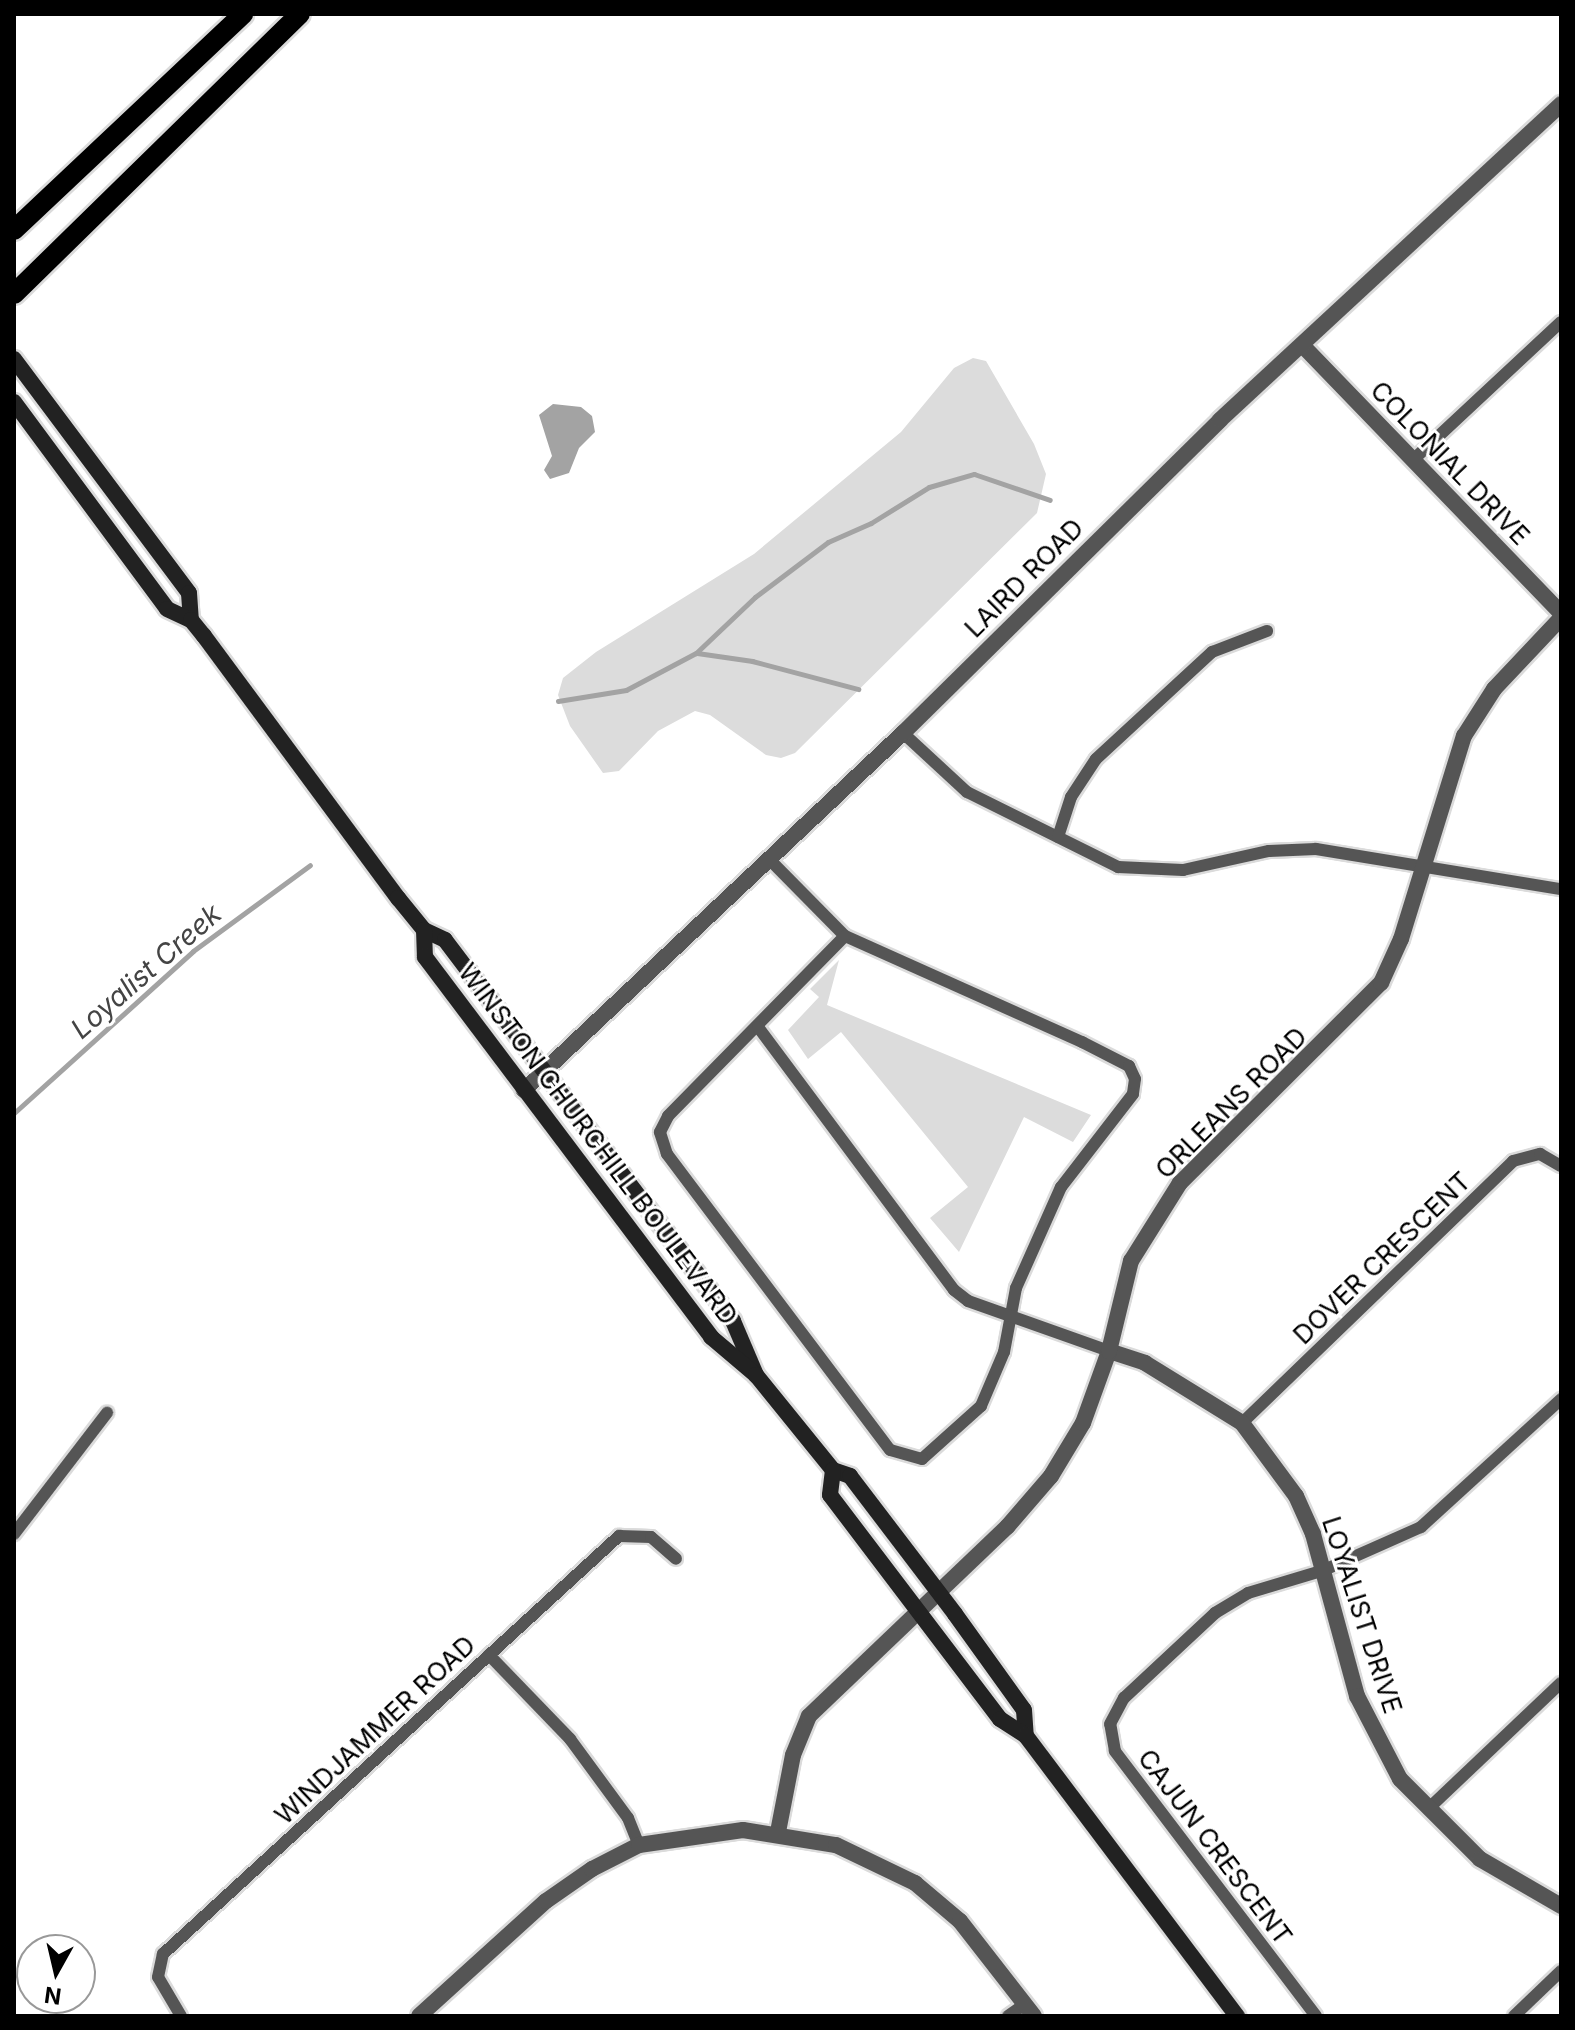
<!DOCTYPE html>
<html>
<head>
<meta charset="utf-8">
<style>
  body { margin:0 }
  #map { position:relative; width:1575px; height:2030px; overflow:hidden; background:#fff; font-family:Inter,sans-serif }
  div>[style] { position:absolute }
  .green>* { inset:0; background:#dcdcdc }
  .water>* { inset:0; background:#a3a3a3 }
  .stream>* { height:5px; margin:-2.5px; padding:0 2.5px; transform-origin:2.5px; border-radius:2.5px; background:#a3a3a3 }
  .roads { filter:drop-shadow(2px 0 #dbdbdb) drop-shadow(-2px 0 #dbdbdb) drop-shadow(0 2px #dbdbdb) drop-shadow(0 -2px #dbdbdb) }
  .minor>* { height:12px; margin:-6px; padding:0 6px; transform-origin:6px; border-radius:6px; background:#555 }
  .tertiary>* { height:16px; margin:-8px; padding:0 8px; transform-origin:8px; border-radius:8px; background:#555 }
  .secondary>* { height:16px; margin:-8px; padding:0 8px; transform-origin:8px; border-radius:8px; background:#222 }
  .primary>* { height:20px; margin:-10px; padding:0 10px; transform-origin:10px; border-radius:10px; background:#000 }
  span { translate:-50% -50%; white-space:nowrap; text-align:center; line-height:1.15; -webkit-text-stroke:6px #fff; paint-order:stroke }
  .street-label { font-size:26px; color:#000 }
  .water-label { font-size:28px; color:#444; font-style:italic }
  .frame { position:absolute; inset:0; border:16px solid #000; pointer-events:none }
  .north { position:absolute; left:16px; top:1934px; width:80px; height:80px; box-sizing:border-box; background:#fff; border:2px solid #999; border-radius:50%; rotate:188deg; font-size:22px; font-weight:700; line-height:32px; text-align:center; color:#000 }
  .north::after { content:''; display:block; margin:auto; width:28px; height:36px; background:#000; clip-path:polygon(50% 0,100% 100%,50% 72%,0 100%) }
</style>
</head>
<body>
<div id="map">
  <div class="green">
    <div style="clip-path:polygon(973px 358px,986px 361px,1034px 444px,1046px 474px,1037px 513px,795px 753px,781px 758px,766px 755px,710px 715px,695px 711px,658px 731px,619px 771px,603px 773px,570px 726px,558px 695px,563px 678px,596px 652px,754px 554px,901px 432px,954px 368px)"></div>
    <div style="clip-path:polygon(839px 960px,827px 1005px,1091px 1115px,1073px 1142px,1024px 1117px,959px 1252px,930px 1218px,968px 1187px,841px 1032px,808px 1059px,788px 1030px,819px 997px,810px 989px)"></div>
  </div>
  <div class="water">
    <div style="clip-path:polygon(553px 404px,581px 407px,592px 416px,595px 432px,579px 448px,569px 473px,550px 479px,544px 470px,552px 456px,539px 415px)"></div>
  </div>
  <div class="stream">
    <div style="left:697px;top:653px;width:56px;rotate:8.3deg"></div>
    <div style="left:752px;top:661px;width:110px;rotate:14.8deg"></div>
    <div style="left:558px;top:701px;width:69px;rotate:-9.2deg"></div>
    <div style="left:626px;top:690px;width:79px;rotate:-27.9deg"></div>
    <div style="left:696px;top:653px;width:81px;rotate:-43.5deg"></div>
    <div style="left:755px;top:597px;width:91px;rotate:-37deg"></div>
    <div style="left:828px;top:542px;width:47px;rotate:-23.8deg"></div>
    <div style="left:871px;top:523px;width:68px;rotate:-31.8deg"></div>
    <div style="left:929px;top:487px;width:47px;rotate:-16.1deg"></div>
    <div style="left:974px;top:474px;width:80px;rotate:18.9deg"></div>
    <div style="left:14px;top:1113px;width:241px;rotate:-42.1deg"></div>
    <div style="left:193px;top:951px;width:145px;rotate:-36.3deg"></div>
  </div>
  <div class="roads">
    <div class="minor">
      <div style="left:1414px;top:459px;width:201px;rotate:-43deg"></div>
      <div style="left:903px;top:733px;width:87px;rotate:42.7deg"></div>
      <div style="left:967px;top:792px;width:169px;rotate:26.4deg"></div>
      <div style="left:1118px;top:867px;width:65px;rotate:2.6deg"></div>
      <div style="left:1183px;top:870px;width:88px;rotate:-12.5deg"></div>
      <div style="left:1269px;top:851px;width:47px;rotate:-2.4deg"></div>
      <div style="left:1316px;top:849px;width:248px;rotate:9.3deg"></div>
      <div style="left:1058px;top:837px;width:42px;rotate:-72deg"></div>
      <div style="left:1071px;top:797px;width:45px;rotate:-56.7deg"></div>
      <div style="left:1096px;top:759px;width:158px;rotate:-42.7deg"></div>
      <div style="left:1212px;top:652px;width:59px;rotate:-20.9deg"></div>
      <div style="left:770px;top:860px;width:107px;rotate:45.4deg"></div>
      <div style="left:845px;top:936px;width:260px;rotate:24.1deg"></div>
      <div style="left:1082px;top:1042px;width:53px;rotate:27.1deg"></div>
      <div style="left:1129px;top:1066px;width:14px;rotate:65deg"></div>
      <div style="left:1135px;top:1079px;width:15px;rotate:98deg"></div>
      <div style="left:1133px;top:1094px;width:118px;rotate:127.7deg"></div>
      <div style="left:1061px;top:1187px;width:111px;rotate:114deg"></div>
      <div style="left:1016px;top:1288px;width:65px;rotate:100.6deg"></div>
      <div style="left:1004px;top:1352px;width:59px;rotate:113.1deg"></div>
      <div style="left:981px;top:1406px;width:79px;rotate:138.1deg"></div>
      <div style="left:922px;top:1459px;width:33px;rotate:-164deg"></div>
      <div style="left:890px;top:1450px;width:371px;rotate:-127deg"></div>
      <div style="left:667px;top:1154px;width:23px;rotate:-108deg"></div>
      <div style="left:660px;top:1132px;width:18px;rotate:-63deg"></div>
      <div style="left:668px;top:1116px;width:252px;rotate:-45.5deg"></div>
      <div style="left:758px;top:1027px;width:328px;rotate:53.3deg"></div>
      <div style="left:954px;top:1290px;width:18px;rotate:38deg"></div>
      <div style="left:968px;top:1301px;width:150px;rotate:19.5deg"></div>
      <div style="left:1242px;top:1423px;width:377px;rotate:-44deg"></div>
      <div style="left:1513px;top:1161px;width:28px;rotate:-15deg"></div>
      <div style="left:1540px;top:1154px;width:24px;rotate:30deg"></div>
      <div style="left:14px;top:1534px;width:153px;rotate:-52.5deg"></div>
      <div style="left:489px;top:1655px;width:117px;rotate:46deg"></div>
      <div style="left:570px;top:1739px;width:98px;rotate:53.7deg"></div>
      <div style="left:628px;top:1818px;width:29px;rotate:68deg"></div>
      <div style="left:1428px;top:1809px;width:183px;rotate:-43.5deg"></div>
      <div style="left:181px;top:2016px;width:45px;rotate:-120.5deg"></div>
      <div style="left:158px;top:1977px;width:24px;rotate:-78deg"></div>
      <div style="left:163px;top:1954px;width:619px;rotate:-42.51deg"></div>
      <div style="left:619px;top:1536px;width:32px;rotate:2deg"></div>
      <div style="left:651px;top:1537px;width:33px;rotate:41deg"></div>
      <div style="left:1008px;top:2016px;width:21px;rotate:-35deg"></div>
      <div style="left:1316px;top:2016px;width:333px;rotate:-127.2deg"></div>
      <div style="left:1115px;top:1751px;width:27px;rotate:-100deg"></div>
      <div style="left:1110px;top:1724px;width:30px;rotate:-62deg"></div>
      <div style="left:1124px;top:1698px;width:125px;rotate:-43deg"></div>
      <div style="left:1215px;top:1613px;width:39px;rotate:-31deg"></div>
      <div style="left:1248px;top:1593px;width:79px;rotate:-16.8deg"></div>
      <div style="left:1324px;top:1570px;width:106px;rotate:-23.9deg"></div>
      <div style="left:1421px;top:1527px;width:190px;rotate:-42.4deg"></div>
      <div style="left:1514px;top:2016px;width:65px;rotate:-43.8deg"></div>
    </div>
    <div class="tertiary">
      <div style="left:1304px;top:347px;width:370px;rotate:46deg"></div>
      <div style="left:524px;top:1090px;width:521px;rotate:-43.29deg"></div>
      <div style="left:903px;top:733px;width:445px;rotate:-44.6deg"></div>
      <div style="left:1220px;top:420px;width:465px;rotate:-42.8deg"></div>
      <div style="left:1109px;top:1351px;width:38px;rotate:18deg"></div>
      <div style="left:1145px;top:1363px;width:114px;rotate:31.7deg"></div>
      <div style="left:1242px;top:1423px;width:91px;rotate:53.5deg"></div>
      <div style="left:1296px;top:1496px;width:42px;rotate:65.9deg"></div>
      <div style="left:1313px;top:1534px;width:168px;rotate:74.8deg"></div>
      <div style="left:1357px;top:1696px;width:93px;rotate:62.6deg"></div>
      <div style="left:1400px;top:1779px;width:113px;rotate:45deg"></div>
      <div style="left:1480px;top:1859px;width:94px;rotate:30.1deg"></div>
      <div style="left:778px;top:1832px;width:78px;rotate:-79deg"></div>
      <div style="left:793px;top:1755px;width:42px;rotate:-67.7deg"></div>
      <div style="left:809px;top:1716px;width:274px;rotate:-43.7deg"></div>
      <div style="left:1007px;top:1527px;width:67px;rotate:-49.2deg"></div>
      <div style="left:1051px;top:1476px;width:62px;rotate:-58.9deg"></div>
      <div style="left:1083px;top:1423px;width:77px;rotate:-70.1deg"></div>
      <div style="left:1109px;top:1351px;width:93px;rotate:-76.3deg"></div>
      <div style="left:1131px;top:1261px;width:92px;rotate:-57.9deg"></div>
      <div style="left:1180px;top:1183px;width:284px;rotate:-44.9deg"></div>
      <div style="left:1381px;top:983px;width:48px;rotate:-65.6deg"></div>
      <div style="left:1401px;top:939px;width:213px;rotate:-72.8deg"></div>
      <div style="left:1464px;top:736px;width:56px;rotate:-57.4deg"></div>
      <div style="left:1494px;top:689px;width:98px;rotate:-46.7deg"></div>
      <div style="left:419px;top:2016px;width:171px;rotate:-42.2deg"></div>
      <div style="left:546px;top:1901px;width:56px;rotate:-34.8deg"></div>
      <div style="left:592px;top:1869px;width:53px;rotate:-27.1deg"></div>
      <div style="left:639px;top:1845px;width:105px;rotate:-8.2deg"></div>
      <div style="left:743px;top:1830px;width:94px;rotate:9.2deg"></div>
      <div style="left:836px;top:1845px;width:88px;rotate:25.7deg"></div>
      <div style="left:915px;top:1883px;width:59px;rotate:40.2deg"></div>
      <div style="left:960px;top:1921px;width:120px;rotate:52.1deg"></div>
    </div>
    <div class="secondary">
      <div style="left:14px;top:359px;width:292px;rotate:53.2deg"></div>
      <div style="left:189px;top:593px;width:27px;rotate:86deg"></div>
      <div style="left:14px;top:402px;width:257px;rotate:53.5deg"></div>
      <div style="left:167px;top:609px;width:26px;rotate:25deg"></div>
      <div style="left:191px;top:620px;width:21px;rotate:51deg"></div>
      <div style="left:204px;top:636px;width:326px;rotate:53.5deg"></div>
      <div style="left:398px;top:898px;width:41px;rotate:50.9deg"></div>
      <div style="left:424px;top:930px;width:23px;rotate:25deg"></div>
      <div style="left:445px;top:940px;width:478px;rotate:52.9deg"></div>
      <div style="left:733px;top:1321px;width:59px;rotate:66.9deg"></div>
      <div style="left:424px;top:930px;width:27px;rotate:88deg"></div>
      <div style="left:425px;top:957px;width:476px;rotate:53deg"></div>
      <div style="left:711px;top:1337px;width:59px;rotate:40.2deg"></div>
      <div style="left:756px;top:1375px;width:122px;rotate:51deg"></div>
      <div style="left:833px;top:1470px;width:18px;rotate:19deg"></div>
      <div style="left:850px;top:1476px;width:173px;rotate:52.7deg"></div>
      <div style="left:955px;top:1614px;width:118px;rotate:54.3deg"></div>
      <div style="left:1024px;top:1710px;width:26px;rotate:86deg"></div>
      <div style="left:833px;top:1470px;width:25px;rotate:97deg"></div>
      <div style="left:830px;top:1495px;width:281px;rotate:52.8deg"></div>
      <div style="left:1000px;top:1719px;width:31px;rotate:33deg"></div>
      <div style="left:1026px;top:1736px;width:351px;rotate:53deg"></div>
    </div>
    <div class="primary">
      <div style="left:14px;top:230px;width:315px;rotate:-43.3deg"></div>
      <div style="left:14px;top:294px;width:400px;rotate:-44.4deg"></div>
    </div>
  </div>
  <div class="street-label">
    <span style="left:1450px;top:463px;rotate:46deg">COLONIAL DRIVE</span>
    <span style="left:1024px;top:578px;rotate:-45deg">LAIRD ROAD</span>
    <span style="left:1231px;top:1103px;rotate:-45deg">ORLEANS ROAD</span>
    <span style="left:598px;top:1144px;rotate:53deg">WINSTON CHURCHILL BOULEVARD</span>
    <span style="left:1382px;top:1258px;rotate:-44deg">DOVER CRESCENT</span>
    <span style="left:1362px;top:1615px;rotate:72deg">LOYALIST DRIVE</span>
    <span style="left:375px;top:1730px;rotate:-43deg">WINDJAMMER ROAD</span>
    <span style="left:1215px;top:1847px;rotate:53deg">CAJUN CRESCENT</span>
  </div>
  <div class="water-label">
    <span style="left:146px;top:971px;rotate:-41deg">Loyalist Creek</span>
  </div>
  <div class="frame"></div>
  <div class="north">N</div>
</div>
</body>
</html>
